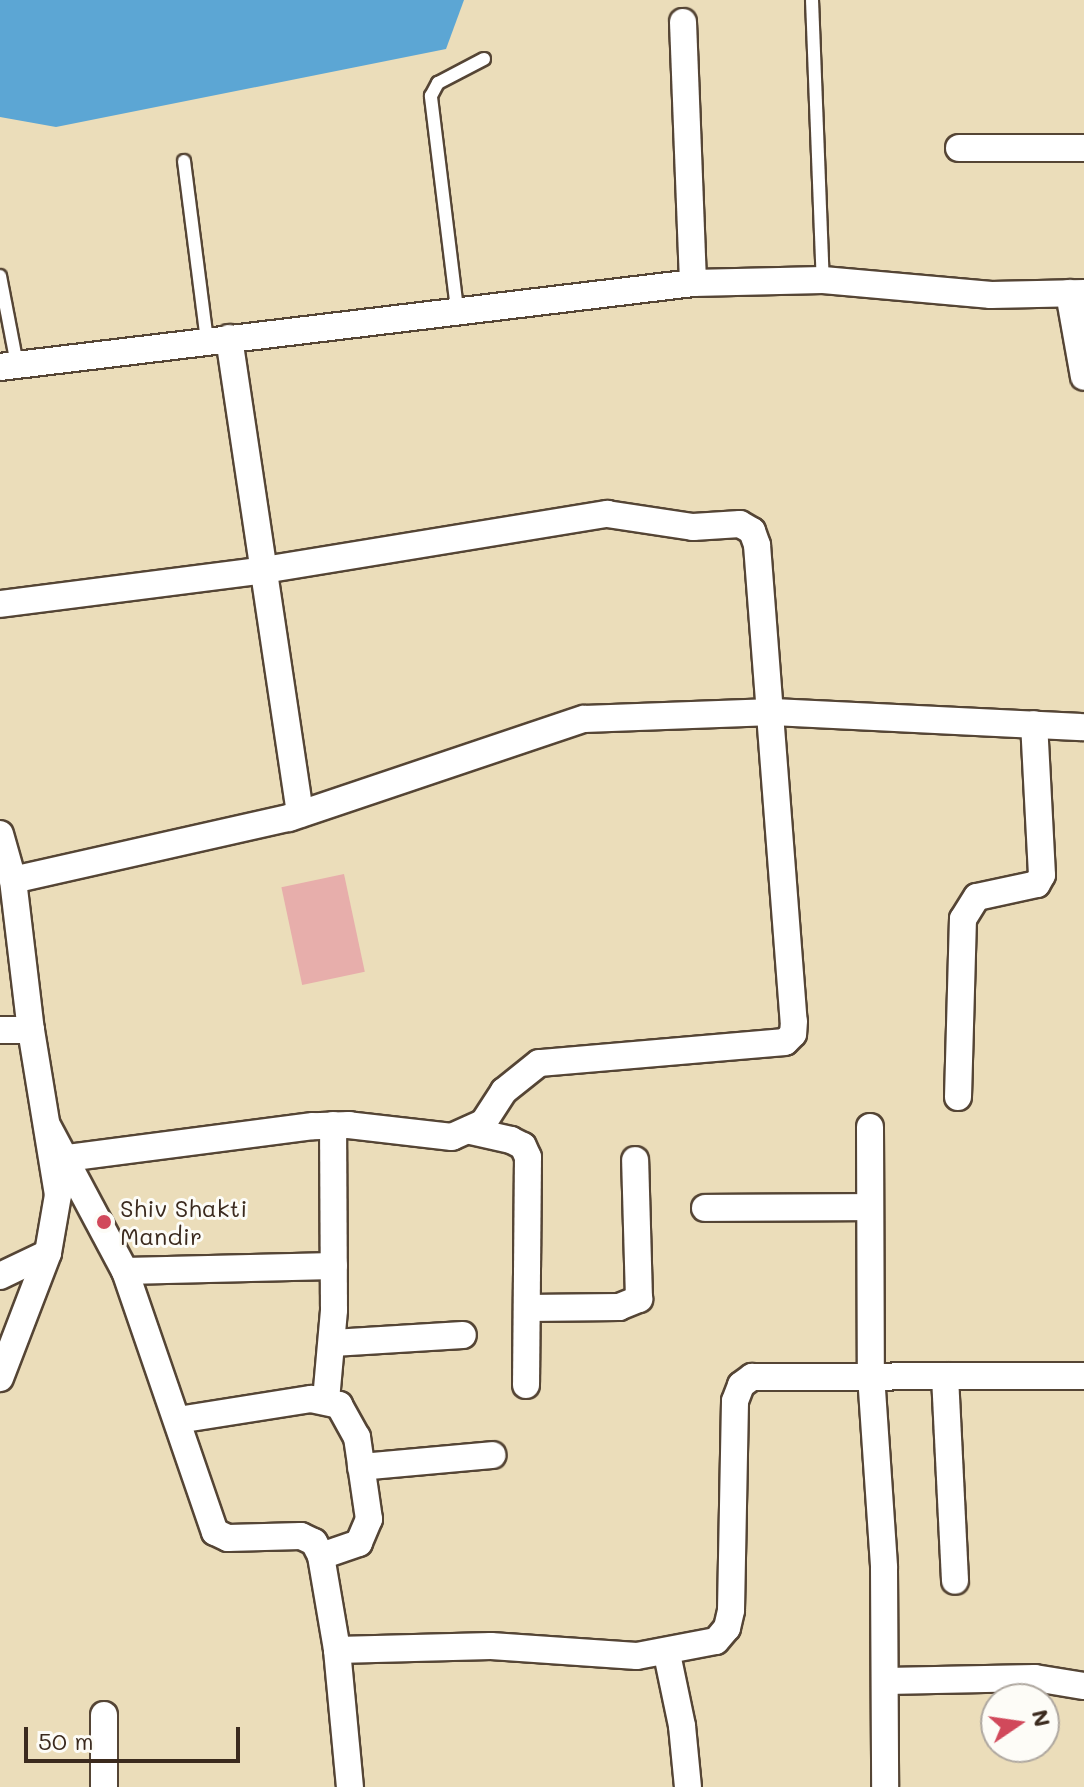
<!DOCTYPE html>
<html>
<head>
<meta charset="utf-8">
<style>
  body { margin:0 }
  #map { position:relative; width:1084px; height:1787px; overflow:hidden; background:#ebddba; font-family:Mali,sans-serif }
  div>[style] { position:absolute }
  .water>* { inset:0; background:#5ca6d4 }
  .building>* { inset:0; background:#e7aeab; transform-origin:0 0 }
  .roads { filter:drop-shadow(2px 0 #554535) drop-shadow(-2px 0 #554535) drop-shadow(0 2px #554535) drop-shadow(0 -2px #554535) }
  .lane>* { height:12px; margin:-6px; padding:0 6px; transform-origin:6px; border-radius:6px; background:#fff }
  .street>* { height:26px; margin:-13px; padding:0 13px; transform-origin:13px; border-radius:13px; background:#fff }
  .dots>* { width:22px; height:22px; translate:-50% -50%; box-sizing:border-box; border:4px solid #fdfcf7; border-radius:50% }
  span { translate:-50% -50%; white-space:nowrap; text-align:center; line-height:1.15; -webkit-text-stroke:6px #fdfcf7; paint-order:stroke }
  .poi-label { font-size:24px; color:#3b2a1e }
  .left { translate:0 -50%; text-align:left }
  .north { position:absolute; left:980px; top:1683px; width:80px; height:80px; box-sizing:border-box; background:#fdfcf7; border:2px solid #afa8a0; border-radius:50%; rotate:77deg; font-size:22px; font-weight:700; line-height:32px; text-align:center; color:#3b2a1e }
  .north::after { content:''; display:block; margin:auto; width:28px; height:36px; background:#d1495b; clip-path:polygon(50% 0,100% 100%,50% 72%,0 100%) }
  .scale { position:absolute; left:24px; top:1727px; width:216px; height:36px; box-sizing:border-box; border:4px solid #3b2a1e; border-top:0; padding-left:10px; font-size:24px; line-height:28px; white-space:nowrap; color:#3b2a1e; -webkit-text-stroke:6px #fdfcf7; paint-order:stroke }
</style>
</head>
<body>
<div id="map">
  <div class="water">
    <div style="clip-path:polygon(0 0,464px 0,446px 49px,56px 127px,0 117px)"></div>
  </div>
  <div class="building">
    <div style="left:344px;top:874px;width:100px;height:64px;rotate:78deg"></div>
  </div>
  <div class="roads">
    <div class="lane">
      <div style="left:812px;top:0;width:280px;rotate:87.8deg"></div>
      <div style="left:184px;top:161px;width:181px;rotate:82.7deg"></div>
      <div style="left:0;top:276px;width:90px;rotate:79.1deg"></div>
      <div style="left:457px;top:309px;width:215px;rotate:-97deg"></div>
      <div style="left:431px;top:96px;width:15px;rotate:-62deg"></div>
      <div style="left:438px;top:83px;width:52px;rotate:-27.6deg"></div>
    </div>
    <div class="street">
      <div style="left:683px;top:22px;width:261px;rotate:87.8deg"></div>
      <div style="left:959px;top:148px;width:125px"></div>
      <div style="left:1069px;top:293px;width:85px;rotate:79.9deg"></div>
      <div style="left:229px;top:338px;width:481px;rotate:81.5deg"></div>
      <div style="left:0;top:367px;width:698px;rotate:-6.91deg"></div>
      <div style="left:693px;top:283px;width:130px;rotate:-1.3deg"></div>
      <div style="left:823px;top:280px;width:169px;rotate:5.1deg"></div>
      <div style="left:991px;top:295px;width:93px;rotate:-1.2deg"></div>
      <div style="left:0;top:604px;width:266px;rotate:-7.3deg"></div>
      <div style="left:264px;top:570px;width:348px;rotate:-9.3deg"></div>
      <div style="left:607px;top:514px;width:87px;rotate:8.6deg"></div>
      <div style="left:693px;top:527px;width:47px;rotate:-3.7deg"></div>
      <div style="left:740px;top:524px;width:14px;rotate:30deg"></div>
      <div style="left:752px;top:531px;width:15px;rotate:70deg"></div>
      <div style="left:757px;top:545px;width:477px;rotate:85.6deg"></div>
      <div style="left:794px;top:1021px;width:13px;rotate:94deg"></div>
      <div style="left:793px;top:1034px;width:11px;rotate:135deg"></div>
      <div style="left:785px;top:1042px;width:247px;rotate:175.1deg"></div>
      <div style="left:539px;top:1063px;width:45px;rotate:141.3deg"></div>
      <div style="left:504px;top:1091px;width:38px;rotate:123deg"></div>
      <div style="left:483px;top:1123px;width:34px;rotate:156deg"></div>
      <div style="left:452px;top:1137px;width:104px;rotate:-173.4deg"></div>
      <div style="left:349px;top:1125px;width:36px;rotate:178deg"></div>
      <div style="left:313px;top:1126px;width:249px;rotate:172.6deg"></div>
      <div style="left:0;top:834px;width:48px;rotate:74.2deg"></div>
      <div style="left:13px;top:880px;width:151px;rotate:83.2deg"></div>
      <div style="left:31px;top:1030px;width:167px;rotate:80.7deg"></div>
      <div style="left:58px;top:1195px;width:59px;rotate:99.8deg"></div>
      <div style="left:48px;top:1253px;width:134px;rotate:111deg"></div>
      <div style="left:13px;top:880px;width:283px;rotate:-12.7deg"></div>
      <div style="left:289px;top:818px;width:311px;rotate:-18.6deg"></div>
      <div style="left:584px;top:719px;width:189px;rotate:-2.1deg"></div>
      <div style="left:773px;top:712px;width:311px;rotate:2.8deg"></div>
      <div style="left:0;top:1030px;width:31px"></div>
      <div style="left:958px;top:1097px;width:178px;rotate:-88.4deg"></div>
      <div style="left:963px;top:919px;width:26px;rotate:-58deg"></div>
      <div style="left:977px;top:897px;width:61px;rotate:-12.2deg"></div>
      <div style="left:1037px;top:884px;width:10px;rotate:-61deg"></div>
      <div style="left:1042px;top:875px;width:151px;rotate:-93deg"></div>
      <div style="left:48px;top:1127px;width:163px;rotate:61.9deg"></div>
      <div style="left:125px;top:1271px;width:276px;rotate:71deg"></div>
      <div style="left:215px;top:1532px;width:14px;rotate:25deg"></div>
      <div style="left:228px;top:1538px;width:73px;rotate:-1.6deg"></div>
      <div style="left:301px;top:1536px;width:14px;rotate:25deg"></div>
      <div style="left:314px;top:1542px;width:16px;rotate:63deg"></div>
      <div style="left:321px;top:1556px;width:95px;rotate:80.3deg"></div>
      <div style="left:337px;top:1650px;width:138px;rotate:84.6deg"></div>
      <div style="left:870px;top:1127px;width:248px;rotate:89.8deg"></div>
      <div style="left:871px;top:1375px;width:193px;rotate:86.1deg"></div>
      <div style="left:884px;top:1568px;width:219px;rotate:89.7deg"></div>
      <div style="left:471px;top:1131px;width:41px;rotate:12.7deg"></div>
      <div style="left:511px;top:1140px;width:13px;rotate:27deg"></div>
      <div style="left:523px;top:1146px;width:12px;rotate:66deg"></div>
      <div style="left:528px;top:1157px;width:228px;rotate:90.5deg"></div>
      <div style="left:705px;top:1208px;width:165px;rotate:-0.3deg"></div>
      <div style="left:125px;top:1271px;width:209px;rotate:-1.4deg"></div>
      <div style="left:0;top:1276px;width:53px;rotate:-25.6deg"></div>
      <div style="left:527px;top:1308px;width:92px;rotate:-0.6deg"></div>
      <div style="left:619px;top:1307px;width:22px;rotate:-22deg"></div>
      <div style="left:639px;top:1299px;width:139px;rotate:-91.6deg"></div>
      <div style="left:333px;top:1343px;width:130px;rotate:-3.5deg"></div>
      <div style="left:945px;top:1376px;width:205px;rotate:87.2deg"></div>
      <div style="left:326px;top:1400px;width:90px;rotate:-84.9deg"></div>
      <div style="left:334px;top:1310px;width:185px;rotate:-90.3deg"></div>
      <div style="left:178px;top:1420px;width:135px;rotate:-9deg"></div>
      <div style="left:311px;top:1399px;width:29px;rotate:12deg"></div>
      <div style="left:339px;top:1405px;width:37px;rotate:61deg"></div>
      <div style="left:357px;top:1437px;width:83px;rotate:81.7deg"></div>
      <div style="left:369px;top:1519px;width:26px;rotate:113deg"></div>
      <div style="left:359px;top:1543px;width:40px;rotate:161.1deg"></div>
      <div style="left:361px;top:1467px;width:132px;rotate:-5.2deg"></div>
      <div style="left:337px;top:1650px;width:154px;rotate:-1.5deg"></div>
      <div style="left:491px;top:1646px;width:146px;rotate:3.9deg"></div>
      <div style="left:637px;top:1656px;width:80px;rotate:-10.8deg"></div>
      <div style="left:716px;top:1641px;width:17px;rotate:-50deg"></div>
      <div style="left:727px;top:1628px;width:18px;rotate:-77deg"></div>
      <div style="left:731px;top:1610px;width:209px;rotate:-88.9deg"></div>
      <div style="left:735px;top:1401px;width:17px;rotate:-69deg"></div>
      <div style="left:741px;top:1385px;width:14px;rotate:-36deg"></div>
      <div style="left:752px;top:1377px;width:332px;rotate:-0.2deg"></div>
      <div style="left:667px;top:1654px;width:74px;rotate:78.2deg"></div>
      <div style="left:682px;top:1726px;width:61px;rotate:84.4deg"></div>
      <div style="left:886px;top:1681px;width:149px;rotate:-1.2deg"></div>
      <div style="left:1035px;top:1678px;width:50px;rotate:9.3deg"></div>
      <div style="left:104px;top:1787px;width:72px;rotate:-90deg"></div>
    </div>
  </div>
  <div class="dots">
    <div style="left:104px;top:1222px;background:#d1495b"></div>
  </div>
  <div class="poi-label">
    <span class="left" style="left:120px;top:1222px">Shiv Shakti<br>Mandir</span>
  </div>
  <div class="north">N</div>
  <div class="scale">50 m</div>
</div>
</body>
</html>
